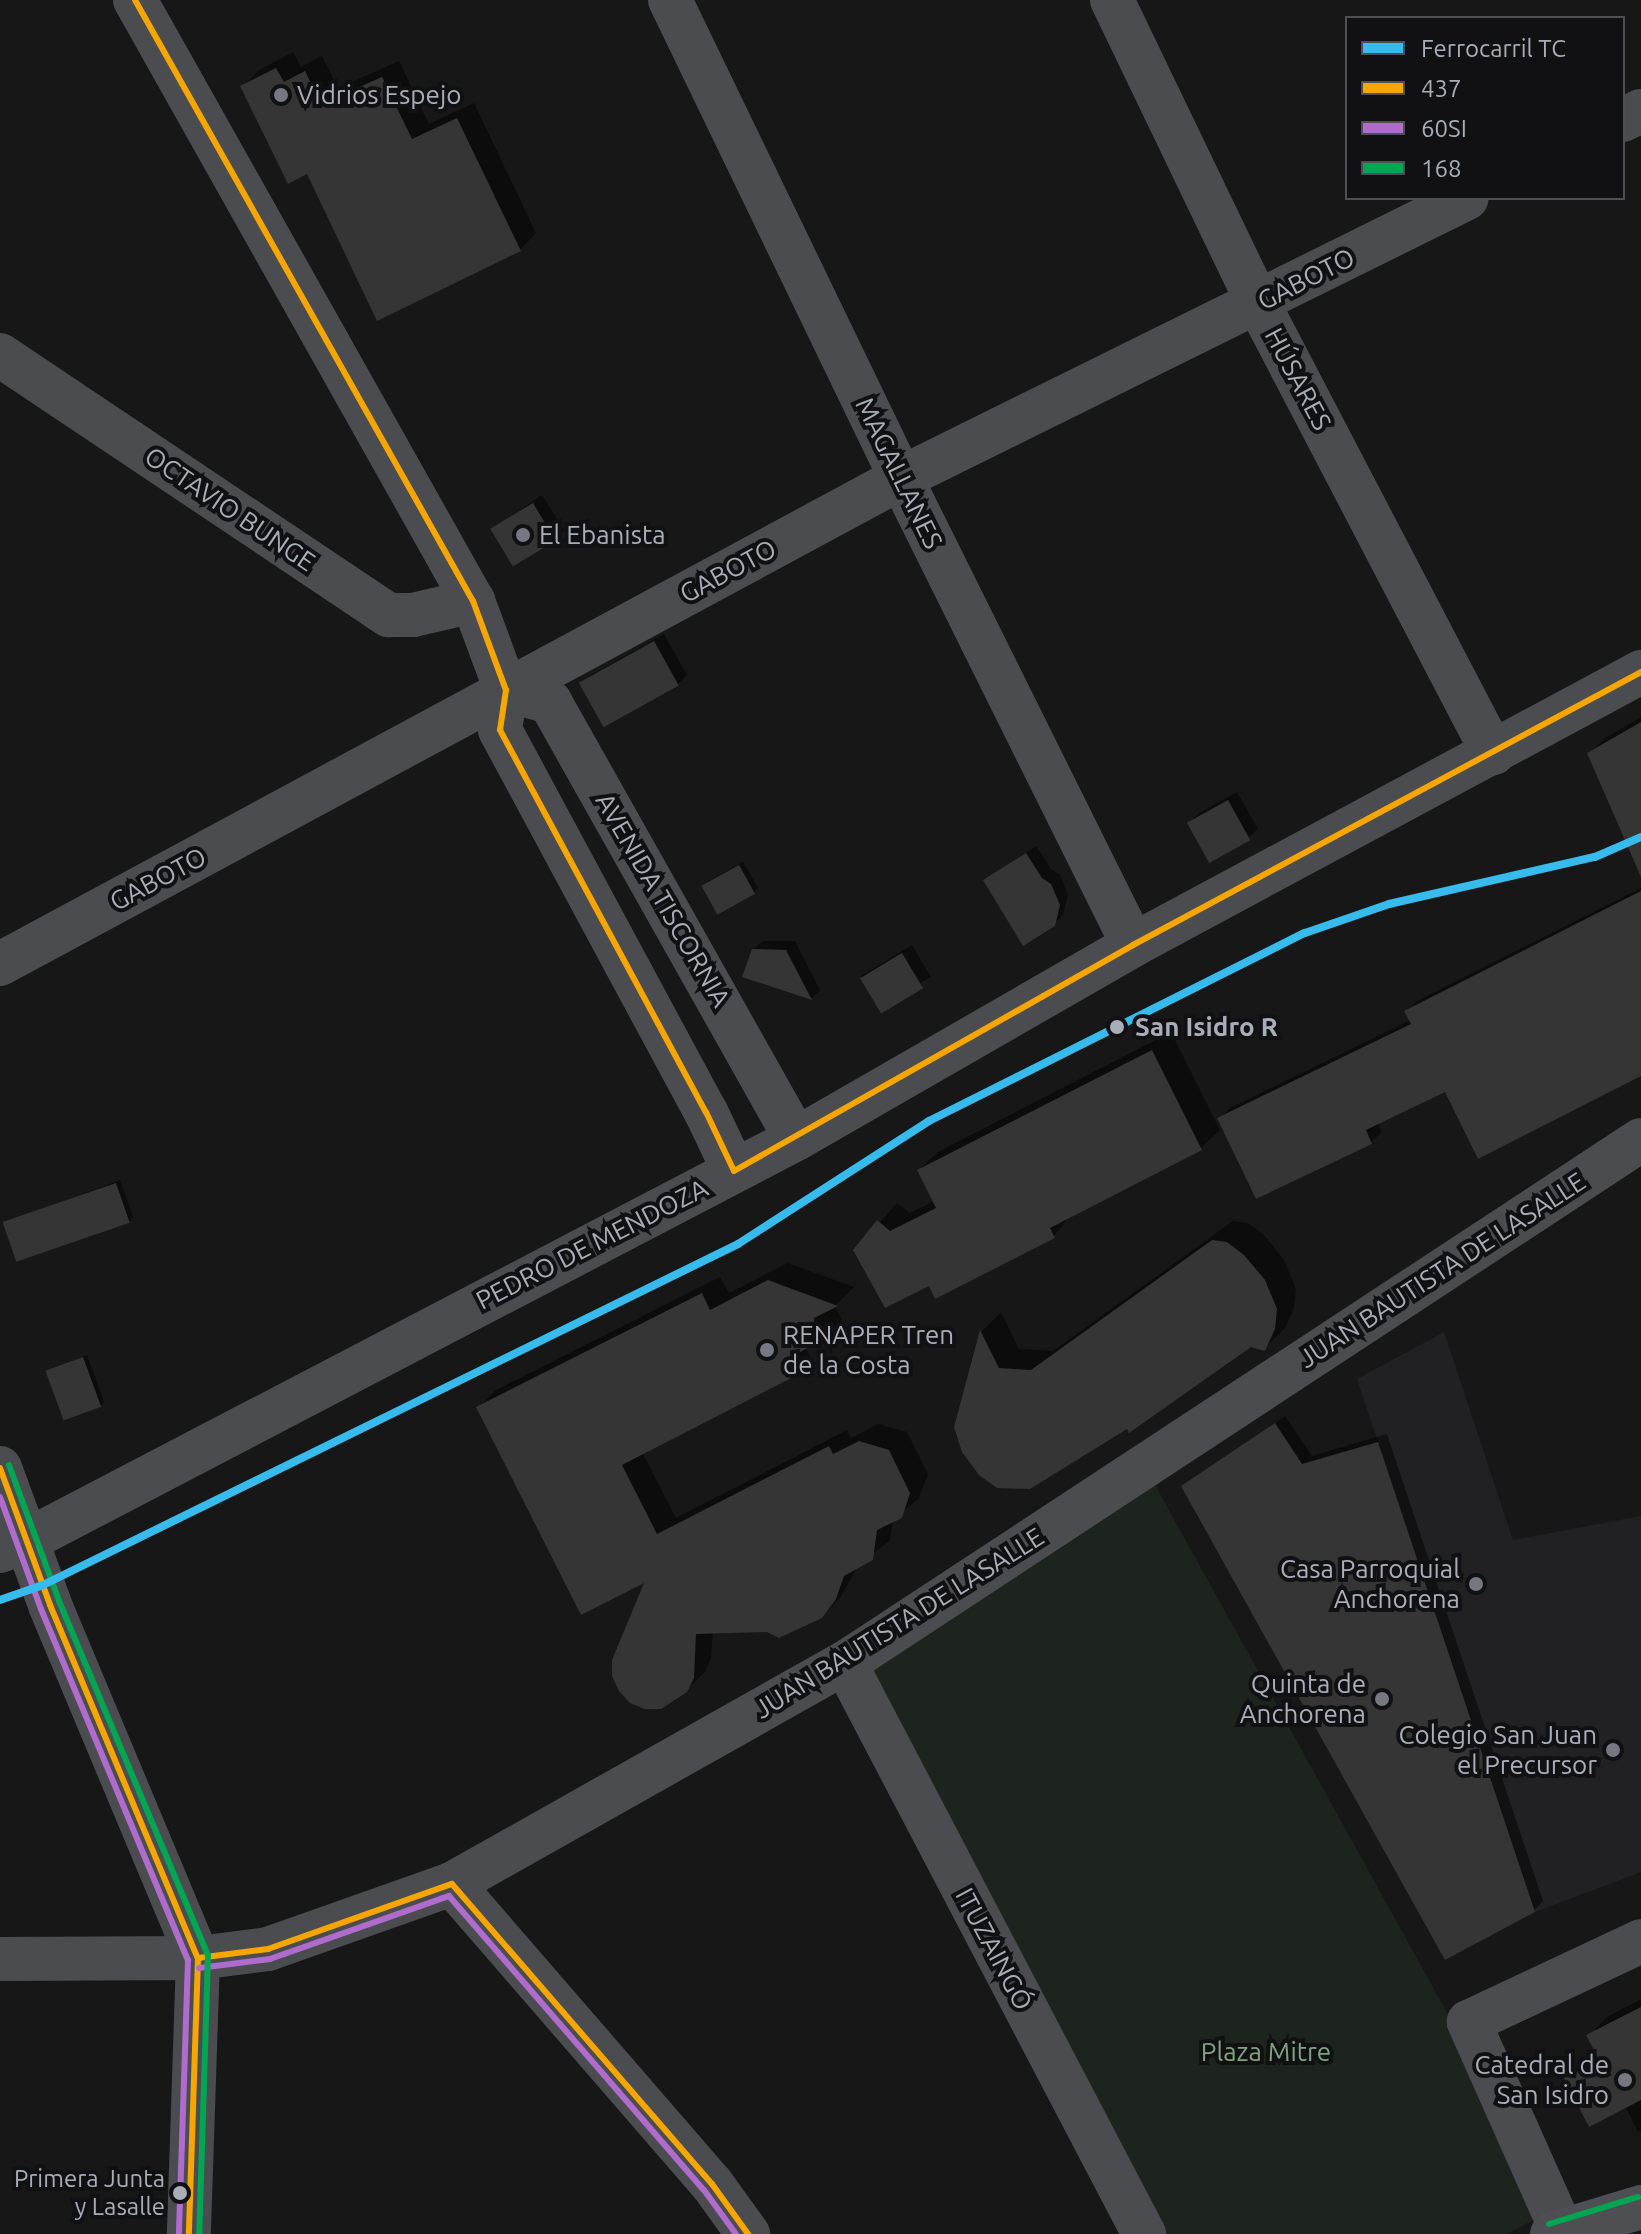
<!DOCTYPE html>
<html>
<head>
<meta charset="utf-8">
<style>
  body { margin:0 }
  #map { position:relative; width:1641px; height:2234px; overflow:hidden; background:#171717; font-family:Ubuntu,sans-serif }
  div>[style] { position:absolute }
  .built>* { inset:0; background:#212123 }
  .green>* { inset:0; background:#1d241e }
  .shadow>* { inset:0; background:#0007; transform-origin:0 0 }
  .building>* { inset:0; background:#353536; transform-origin:0 0 }
  .minor>* { height:44px; margin:-22px; padding:0 22px; transform-origin:22px; border-radius:22px; background:#4b4c50 }
  .major>* { height:44px; margin:-22px; padding:0 22px; transform-origin:22px; border-radius:22px; background:#4d4f52 }
  .bus-1>* { height:6px; margin:-3px; padding:0 3px; transform-origin:3px; border-radius:3px; background:#f7a600 }
  .bus-2>* { height:6px; margin:-3px; padding:0 3px; transform-origin:3px; border-radius:3px; background:#b06ccc }
  .bus-3>* { height:6px; margin:-3px; padding:0 3px; transform-origin:3px; border-radius:3px; background:#00a651 }
  .rail-1>* { height:8px; margin:-4px; padding:0 4px; transform-origin:4px; border-radius:4px; background:#37bbed }
  .dots>* { width:22px; height:22px; translate:-50% -50%; box-sizing:border-box; border:4px solid #111113; border-radius:50% }
  span { translate:-50% -50%; white-space:nowrap; text-align:center; line-height:1.15; -webkit-text-stroke:8px #111113; paint-order:stroke }
  .bus-label { font-size:24px; color:#a8adb8 }
  .right { translate:-100% -50%; text-align:right }
  .poi-label { font-size:26px; color:#a8adb8 }
  .left { translate:0 -50%; text-align:left }
  .street-label { font-size:26px; color:#a8adb8 }
  .stop-label { font-size:26px; color:#a8adb8; font-weight:700 }
  .park-label { font-size:26px; color:#7fa381 }
  .legend { position:absolute; left:1345px; top:16px; width:280px; height:184px; box-sizing:border-box; background:#111113; border:2px solid #4d4f55; margin:0; padding:10px 14px; list-style:none; font-size:24px; color:#a8adb8 }
  .legend li { display:flex; align-items:center; gap:16px; height:40px }
  .legend b { width:40px; border:2px solid #4d4f55 }
</style>
</head>
<body>
<div id="map">
  <div class="built">
    <div style="clip-path:polygon(1444px 1332px,1513px 1540px,1641px 1516px,1641px 1872px,1535px 1912px,1357px 1379px)"></div>
  </div>
  <div class="green">
    <div style="clip-path:polygon(1154px 1483px,1450px 2018px,1537px 2218px,1507px 2234px,1162px 2234px,866px 1669px)"></div>
  </div>
  <div class="shadow">
    <div style="clip-path:polygon(293px 52px,301px 67px,322px 56px,338px 88px,399px 61px,429px 124px,474px 103px,536px 233px,520px 250px,308px 171px,242px 87px,259px 70px)"></div>
    <div style="clip-path:polygon(542px 495px,564px 530px,555px 540px,492px 529px)"></div>
    <div style="clip-path:polygon(664px 634px,687px 675px,678px 684px,582px 684px,591px 675px)"></div>
    <div style="clip-path:polygon(1641px 717px,1641px 819px,1590px 753px,1604px 739px)"></div>
    <div style="clip-path:polygon(1237px 792px,1258px 829px,1248px 838px,1190px 822px,1199px 813px)"></div>
    <div style="clip-path:polygon(1036px 846px,1051px 869px,1060px 875px,1068px 895px,1063px 915px,1053px 925px,986px 880px)"></div>
    <div style="clip-path:polygon(743px 862px,758px 888px,754px 892px,707px 882px)"></div>
    <div style="clip-path:polygon(1641px 888px,1641px 1074px,1446px 1089px,1377px 1122px,1382px 1132px,1371px 1142px,1257px 1197px,1220px 1118px,1230px 1108px,1411px 1020px,1407px 1012px,1417px 1001px)"></div>
    <div style="clip-path:polygon(763px 941px,795px 941px,820px 990px,812px 998px,744px 976px,753px 950px)"></div>
    <div style="left:912px;top:945px;width:37px;height:60px;rotate:59deg"></div>
    <div style="clip-path:polygon(1171px 1032px,1220px 1130px,1201px 1148px,1071px 1215px,1053px 1237px,930px 1283px,856px 1250px,897px 1203px,910px 1213px,934px 1201px,919px 1170px,938px 1152px)"></div>
    <div style="clip-path:polygon(120px 1180px,133px 1217px,129px 1222px,5px 1224px)"></div>
    <div style="clip-path:polygon(1233px 1221px,1248px 1223px,1264px 1235px,1284px 1260px,1296px 1289px,1294px 1308px,1285px 1328px,1265px 1348px,1251px 1345px,1127px 1426px,956px 1426px,982px 1331px,1001px 1312px,1019px 1349px,1053px 1351px)"></div>
    <div style="clip-path:polygon(788px 1263px,854px 1287px,835px 1306px,842px 1320px,824px 1338px,805px 1347px,810px 1357px,792px 1375px,642px 1452px,676px 1518px,847px 1430px,851px 1438px,878px 1424px,907px 1432px,928px 1474px,919px 1498px,893px 1520px,890px 1540px,858px 1566px,840px 1598px,821px 1617px,767px 1630px,713px 1631px,711px 1658px,705px 1672px,674px 1701px,661px 1707px,648px 1578px,478px 1408px,496px 1390px,720px 1277px,729px 1293px)"></div>
    <div style="clip-path:polygon(87px 1355px,104px 1402px,100px 1406px,49px 1371px)"></div>
    <div style="clip-path:polygon(1285px 1416px,1312px 1456px,1387px 1434px,1543px 1901px,1534px 1910px,1184px 1486px)"></div>
    <div style="clip-path:polygon(1641px 1999px,1641px 2130px,1638px 2132px,1625px 2106px,1566px 2078px,1585px 2060px,1598px 2053px,1589px 2036px,1607px 2017px)"></div>
  </div>
  <div class="building">
    <div style="clip-path:polygon(276px 68px,284px 82px,305px 71px,321px 104px,382px 77px,412px 139px,457px 118px,521px 251px,377px 321px,307px 174px,288px 184px,240px 86px)"></div>
    <div style="left:533px;top:503px;width:44px;height:50px;rotate:59deg"></div>
    <div style="left:654px;top:641px;width:51px;height:86px;rotate:61deg"></div>
    <div style="clip-path:polygon(1641px 722px,1641px 877px,1587px 753px)"></div>
    <div style="left:1228px;top:800px;width:46px;height:47px;rotate:61deg"></div>
    <div style="clip-path:polygon(1026px 853px,1042px 878px,1051px 884px,1060px 905px,1055px 926px,1023px 946px,983px 880px)"></div>
    <div style="left:739px;top:865px;width:33px;height:43px;rotate:61deg"></div>
    <div style="clip-path:polygon(1641px 891px,1641px 1076px,1478px 1159px,1445px 1092px,1366px 1130px,1372px 1144px,1256px 1199px,1217px 1118px,1411px 1024px,1404px 1011px)"></div>
    <div style="clip-path:polygon(752px 949px,786px 950px,812px 1000px,742px 977px)"></div>
    <div style="left:902px;top:953px;width:41px;height:49px;rotate:59deg"></div>
    <div style="clip-path:polygon(1152px 1050px,1202px 1150px,1050px 1228px,1055px 1238px,935px 1299px,929px 1286px,885px 1308px,853px 1250px,877px 1220px,890px 1231px,936px 1208px,917px 1170px)"></div>
    <div style="left:116px;top:1183px;width:42px;height:120px;rotate:71deg"></div>
    <div style="clip-path:polygon(1212px 1240px,1227px 1242px,1244px 1255px,1265px 1280px,1277px 1309px,1275px 1329px,1265px 1351px,1251px 1347px,1129px 1433px,1127px 1429px,1030px 1489px,997px 1488px,979px 1475px,962px 1452px,954px 1427px,980px 1330px,999px 1368px,1031px 1370px)"></div>
    <div style="clip-path:polygon(768px 1280px,838px 1306px,814px 1318px,825px 1339px,785px 1360px,793px 1377px,622px 1465px,657px 1534px,829px 1446px,833px 1454px,859px 1441px,889px 1450px,910px 1493px,902px 1518px,877px 1530px,873px 1560px,844px 1576px,836px 1599px,822px 1618px,779px 1638px,767px 1632px,696px 1634px,694px 1678px,687px 1692px,661px 1709px,645px 1709px,630px 1703px,619px 1691px,612px 1676px,612px 1660px,644px 1583px,581px 1615px,476px 1407px,702px 1293px,710px 1310px)"></div>
    <div style="left:83px;top:1357px;width:53px;height:40px;rotate:70deg"></div>
    <div style="clip-path:polygon(1275px 1423px,1302px 1464px,1378px 1442px,1535px 1912px,1445px 1960px,1181px 1486px)"></div>
    <div style="clip-path:polygon(1641px 2007px,1641px 2100px,1589px 2127px,1564px 2078px,1599px 2060px,1586px 2035px)"></div>
  </div>
  <div class="minor">
    <div style="left:135px;top:0;width:690px;rotate:60.65deg"></div>
    <div style="left:473px;top:601px;width:95px;rotate:69.7deg"></div>
    <div style="left:506px;top:690px;width:40px;rotate:98.5deg"></div>
    <div style="left:500px;top:730px;width:434px;rotate:61.7deg"></div>
    <div style="left:706px;top:1112px;width:65px;rotate:64.6deg"></div>
    <div style="left:670px;top:0;width:531px;rotate:64.21deg"></div>
    <div style="left:901px;top:478px;width:521px;rotate:63.58deg"></div>
    <div style="left:1112px;top:0;width:336px;rotate:64.3deg"></div>
    <div style="left:1258px;top:303px;width:508px;rotate:62.43deg"></div>
    <div style="left:1623px;top:120px;width:20px;rotate:-27deg"></div>
    <div style="left:0;top:355px;width:468px;rotate:33.8deg"></div>
    <div style="left:389px;top:615px;width:24px"></div>
    <div style="left:413px;top:615px;width:62px;rotate:-13.1deg"></div>
    <div style="left:506px;top:690px;width:46px;rotate:15.3deg"></div>
    <div style="left:550px;top:702px;width:501px;rotate:60.62deg"></div>
    <div style="left:0;top:964px;width:1024px;rotate:-28.34deg"></div>
    <div style="left:901px;top:478px;width:631px;rotate:-26.32deg"></div>
    <div style="left:0;top:1468px;width:146px;rotate:69.9deg"></div>
    <div style="left:50px;top:1605px;width:383px;rotate:67.3deg"></div>
    <div style="left:198px;top:1958px;width:276px;rotate:91.9deg"></div>
    <div style="left:0;top:1551px;width:28px;rotate:-21deg"></div>
    <div style="left:26px;top:1541px;width:869px;rotate:-27.57deg"></div>
    <div style="left:796px;top:1139px;width:389px;rotate:-29.9deg"></div>
    <div style="left:1133px;top:945px;width:577px;rotate:-28.25deg"></div>
    <div style="left:845px;top:1663px;width:645px;rotate:62.36deg"></div>
    <div style="left:452px;top:1884px;width:397px;rotate:49.1deg"></div>
    <div style="left:712px;top:2184px;width:62px;rotate:54.2deg"></div>
    <div style="left:0;top:1959px;width:198px;rotate:-0.3deg"></div>
    <div style="left:198px;top:1958px;width:71px;rotate:-7.3deg"></div>
    <div style="left:268px;top:1949px;width:195px;rotate:-19.5deg"></div>
    <div style="left:452px;top:1884px;width:451px;rotate:-29.4deg"></div>
    <div style="left:845px;top:1663px;width:952px;rotate:-33.31deg"></div>
    <div style="left:1561px;top:2229px;width:227px;rotate:-114deg"></div>
    <div style="left:1469px;top:2022px;width:190px;rotate:-25.2deg"></div>
  </div>
  <div class="major">
    <div style="left:1552px;top:2234px;width:93px;rotate:-16.9deg"></div>
  </div>
  <div class="bus-1">
    <div style="left:135px;top:0;width:690px;rotate:60.65deg"></div>
    <div style="left:473px;top:601px;width:95px;rotate:69.7deg"></div>
    <div style="left:506px;top:690px;width:40px;rotate:98.5deg"></div>
    <div style="left:500px;top:730px;width:434px;rotate:61.7deg"></div>
    <div style="left:706px;top:1112px;width:65px;rotate:64.6deg"></div>
    <div style="left:734px;top:1171px;width:459px;rotate:-29.5deg"></div>
    <div style="left:1133px;top:945px;width:577px;rotate:-28.25deg"></div>
    <div style="left:0;top:1468px;width:146px;rotate:69.9deg"></div>
    <div style="left:50px;top:1605px;width:383px;rotate:67.3deg"></div>
    <div style="left:198px;top:1958px;width:276px;rotate:91.9deg"></div>
    <div style="left:198px;top:1958px;width:71px;rotate:-7.3deg"></div>
    <div style="left:268px;top:1949px;width:195px;rotate:-19.5deg"></div>
    <div style="left:452px;top:1884px;width:397px;rotate:49.1deg"></div>
    <div style="left:712px;top:2184px;width:62px;rotate:54.2deg"></div>
  </div>
  <div class="bus-2">
    <div style="left:0;top:1497px;width:119px;rotate:69.9deg"></div>
    <div style="left:41px;top:1609px;width:381px;rotate:67.3deg"></div>
    <div style="left:188px;top:1960px;width:274px;rotate:91.9deg"></div>
    <div style="left:199px;top:1968px;width:72px;rotate:-7.2deg"></div>
    <div style="left:270px;top:1959px;width:190px;rotate:-19.4deg"></div>
    <div style="left:449px;top:1896px;width:389px;rotate:49.1deg"></div>
    <div style="left:704px;top:2190px;width:54px;rotate:54deg"></div>
  </div>
  <div class="bus-3">
    <div style="left:9px;top:1465px;width:145px;rotate:69.8deg"></div>
    <div style="left:59px;top:1601px;width:384px;rotate:67.2deg"></div>
    <div style="left:208px;top:1955px;width:279px;rotate:91.8deg"></div>
    <div style="left:1549px;top:2224px;width:93px;rotate:-16.9deg"></div>
  </div>
  <div class="rail-1">
    <div style="left:0;top:1600px;width:46px;rotate:-19.2deg"></div>
    <div style="left:43px;top:1585px;width:774px;rotate:-26.13deg"></div>
    <div style="left:738px;top:1244px;width:227px;rotate:-32.8deg"></div>
    <div style="left:929px;top:1121px;width:420px;rotate:-26.6deg"></div>
    <div style="left:1305px;top:933px;width:89px;rotate:-19deg"></div>
    <div style="left:1389px;top:904px;width:211px;rotate:-12.9deg"></div>
    <div style="left:1595px;top:857px;width:50px;rotate:-23.5deg"></div>
  </div>
  <div class="dots">
    <div style="left:281px;top:95px;background:#757880"></div>
    <div style="left:523px;top:535px;background:#757880"></div>
    <div style="left:1117px;top:1027px;background:#a8adb8"></div>
    <div style="left:767px;top:1350px;background:#757880"></div>
    <div style="left:1476px;top:1584px;background:#757880"></div>
    <div style="left:1382px;top:1699px;background:#757880"></div>
    <div style="left:1613px;top:1750px;background:#757880"></div>
    <div style="left:1625px;top:2080px;background:#757880"></div>
    <div style="left:180px;top:2193px;background:#a8adb8"></div>
  </div>
  <div class="bus-label">
    <span class="right" style="left:165px;top:2193px">Primera Junta<br>y Lasalle</span>
  </div>
  <div class="poi-label">
    <span class="left" style="left:297px;top:95px">Vidrios Espejo</span>
    <span class="left" style="left:539px;top:535px">El Ebanista</span>
    <span class="left" style="left:783px;top:1350px">RENAPER Tren<br>de la Costa</span>
    <span class="right" style="left:1460px;top:1584px">Casa Parroquial<br>Anchorena</span>
    <span class="right" style="left:1366px;top:1699px">Quinta de<br>Anchorena</span>
    <span class="right" style="left:1597px;top:1750px">Colegio San Juan<br>el Precursor</span>
    <span class="right" style="left:1609px;top:2080px">Catedral de<br>San Isidro</span>
  </div>
  <div class="street-label">
    <span style="left:1306px;top:279px;rotate:-27deg">GABOTO</span>
    <span style="left:1298px;top:379px;rotate:62deg">HÚSARES</span>
    <span style="left:899px;top:473px;rotate:64deg">MAGALLANES</span>
    <span style="left:230px;top:509px;rotate:34deg">OCTAVIO BUNGE</span>
    <span style="left:728px;top:571px;rotate:-28deg">GABOTO</span>
    <span style="left:158px;top:879px;rotate:-28deg">GABOTO</span>
    <span style="left:663px;top:900px;rotate:60deg">AVENIDA TISCORNIA</span>
    <span style="left:592px;top:1244px;rotate:-27deg">PEDRO DE MENDOZA</span>
    <span style="left:1442px;top:1270px;rotate:-33deg">JUAN BAUTISTA DE LASALLE</span>
    <span style="left:899px;top:1623px;rotate:-32deg">JUAN BAUTISTA DE LASALLE</span>
    <span style="left:994px;top:1949px;rotate:62deg">ITUZAINGÓ</span>
  </div>
  <div class="stop-label">
    <span class="left" style="left:1135px;top:1027px">San Isidro R</span>
  </div>
  <div class="park-label">
    <span style="left:1266px;top:2052px">Plaza Mitre</span>
  </div>
  <ul class="legend">
  <li><b style="height:10px;background:#37bbed"></b>Ferrocarril TC</li>
  <li><b style="height:10px;background:#f7a600"></b>437</li>
  <li><b style="height:10px;background:#b06ccc"></b>60SI</li>
  <li><b style="height:10px;background:#00a651"></b>168</li>
  </ul>
</div>
</body>
</html>
